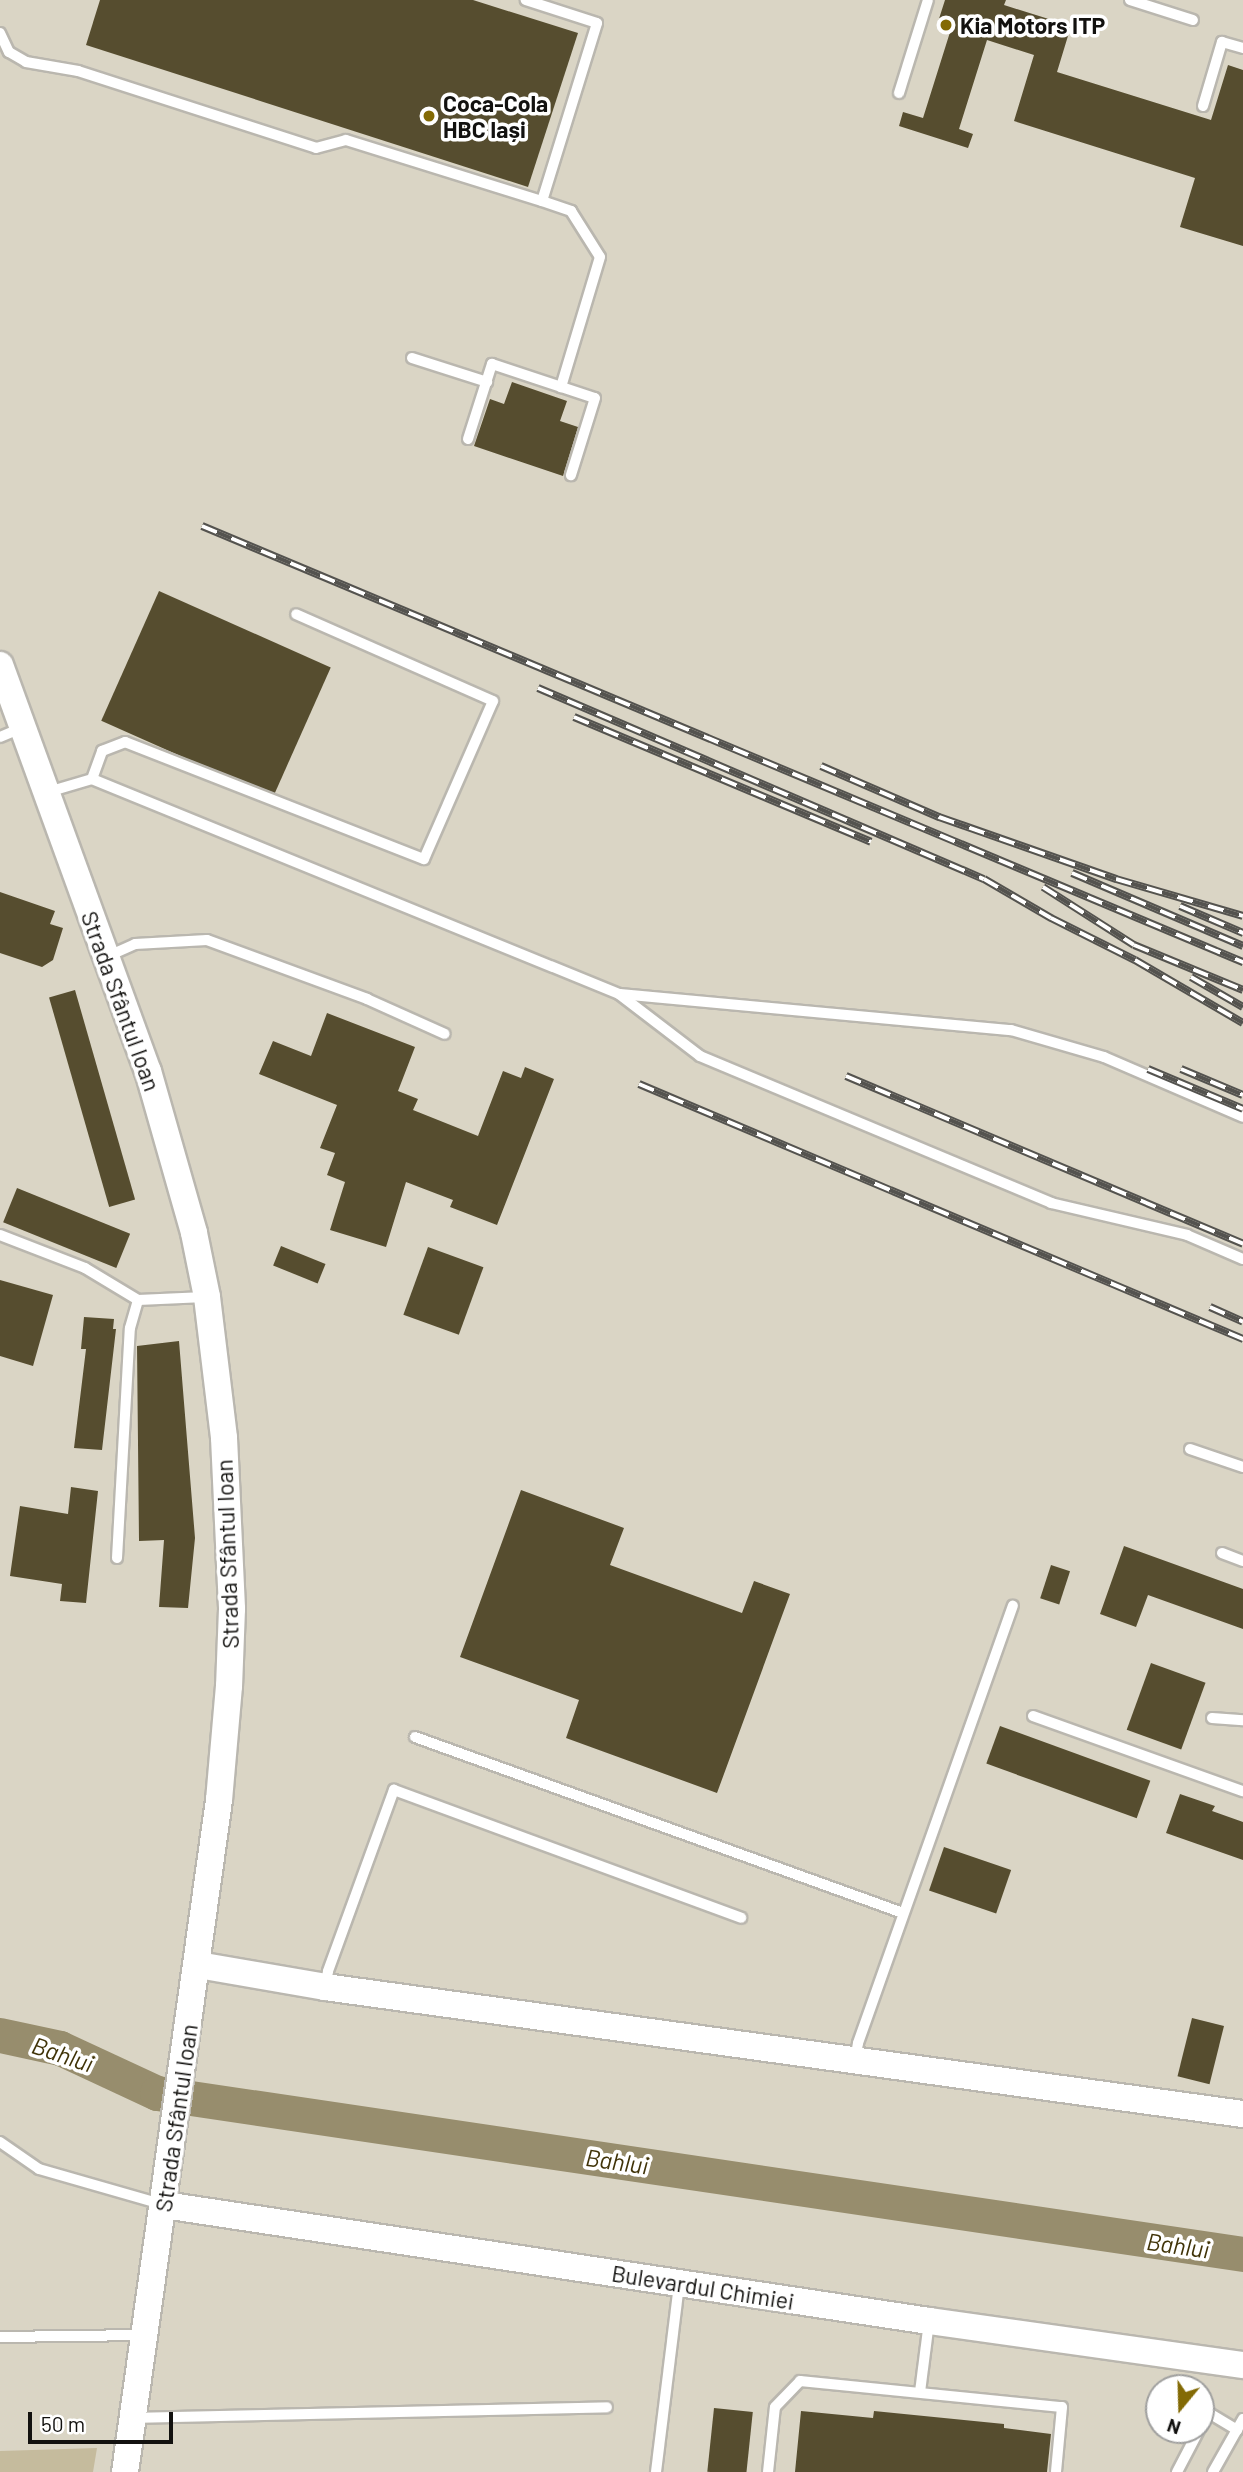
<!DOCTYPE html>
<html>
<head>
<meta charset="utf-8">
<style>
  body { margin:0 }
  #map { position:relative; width:1243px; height:2472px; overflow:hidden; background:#e2e0d7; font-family:Barlow,sans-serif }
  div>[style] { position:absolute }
  .built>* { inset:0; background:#dad5c5 }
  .green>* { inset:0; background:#c5bb9d }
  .river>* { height:35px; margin:-17.5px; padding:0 17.5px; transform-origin:17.5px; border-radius:17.5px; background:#978d6d }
  .building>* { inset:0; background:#564d2f; transform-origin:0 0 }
  .roads { filter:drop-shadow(2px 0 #bab7af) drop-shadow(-2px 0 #bab7af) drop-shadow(0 2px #bab7af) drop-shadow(0 -2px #bab7af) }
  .lane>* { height:10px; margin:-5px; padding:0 5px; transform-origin:5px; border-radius:5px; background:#fff }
  .secondary>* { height:26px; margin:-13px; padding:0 13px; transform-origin:13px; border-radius:13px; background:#fff }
  .rail>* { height:8px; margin-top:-4px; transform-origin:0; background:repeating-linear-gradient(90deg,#fff 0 16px,#54534f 0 32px); box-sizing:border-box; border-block:2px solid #54534f }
  .dots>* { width:19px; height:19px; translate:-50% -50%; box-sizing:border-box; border:4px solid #fff; border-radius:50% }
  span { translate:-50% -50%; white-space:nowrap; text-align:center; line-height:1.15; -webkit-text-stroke:7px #fff; paint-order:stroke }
  .poi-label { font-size:23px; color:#12110f; font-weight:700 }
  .left { translate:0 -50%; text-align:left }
  .street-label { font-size:23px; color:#12110f }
  .water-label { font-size:24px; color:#403308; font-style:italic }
  .north { position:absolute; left:1145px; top:2374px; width:70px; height:70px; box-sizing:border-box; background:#fff; border:2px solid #a0a09f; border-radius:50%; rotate:199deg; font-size:19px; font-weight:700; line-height:28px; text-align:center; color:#12110f }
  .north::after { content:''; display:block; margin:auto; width:24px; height:32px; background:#836a05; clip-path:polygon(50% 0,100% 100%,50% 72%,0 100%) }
  .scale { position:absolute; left:28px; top:2412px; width:145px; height:32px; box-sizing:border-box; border:4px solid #12110f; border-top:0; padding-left:9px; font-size:21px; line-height:24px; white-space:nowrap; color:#12110f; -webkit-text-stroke:5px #fff; paint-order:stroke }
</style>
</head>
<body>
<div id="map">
  <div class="built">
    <div style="clip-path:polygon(evenodd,0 0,1243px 0,1243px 2472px,0 2472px,0 0,1159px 2388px,1201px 2388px,1201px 2430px,1159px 2430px,1159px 2388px)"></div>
  </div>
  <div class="green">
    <div style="clip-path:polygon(97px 2448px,93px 2472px,0 2472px,0 2451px)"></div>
  </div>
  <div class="river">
    <div style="left:0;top:2035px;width:61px;rotate:12.2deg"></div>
    <div style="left:60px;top:2048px;width:107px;rotate:24.9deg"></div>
    <div style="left:157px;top:2093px;width:1098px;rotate:8.43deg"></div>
  </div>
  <div class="building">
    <div style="clip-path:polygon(100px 0,473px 0,578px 33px,528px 187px,86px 45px)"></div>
    <div style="clip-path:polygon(945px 0,1006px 0,1004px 5px,1071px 26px,1057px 72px,1211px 120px,1228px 65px,1243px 70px,1243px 246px,1180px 227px,1195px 178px,1014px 121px,1034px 55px,987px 40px,959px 129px,973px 134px,968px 148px,899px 126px,903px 112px,923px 118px,951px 29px,937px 25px)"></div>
    <div style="clip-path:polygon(512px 382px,567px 401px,560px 421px,578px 427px,563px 476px,474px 446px,490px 399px,504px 404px)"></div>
    <div style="left:159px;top:591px;width:188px;height:142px;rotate:24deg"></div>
    <div style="clip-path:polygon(0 892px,55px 911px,50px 924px,63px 928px,53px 960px,42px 967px,0 953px)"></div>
    <div style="left:75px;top:990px;width:218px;height:27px;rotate:74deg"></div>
    <div style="clip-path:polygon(327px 1013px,415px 1047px,398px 1091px,418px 1099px,413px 1110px,478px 1136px,503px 1071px,521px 1078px,525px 1067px,554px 1079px,497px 1225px,450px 1207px,453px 1200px,406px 1182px,386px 1247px,330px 1230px,345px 1182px,327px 1175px,335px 1153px,320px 1148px,337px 1105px,259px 1074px,273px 1041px,311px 1056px)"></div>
    <div style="left:17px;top:1188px;width:122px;height:37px;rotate:22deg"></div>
    <div style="left:281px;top:1246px;width:48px;height:21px;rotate:22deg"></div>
    <div style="left:428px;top:1247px;width:59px;height:72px;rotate:20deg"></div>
    <div style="clip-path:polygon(0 1280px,53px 1295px,33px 1366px,0 1356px)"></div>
    <div style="clip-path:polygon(84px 1317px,114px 1319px,113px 1329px,116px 1329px,102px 1450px,74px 1448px,86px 1349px,81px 1349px)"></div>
    <div style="clip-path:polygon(179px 1341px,195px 1538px,188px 1608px,159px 1607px,164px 1540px,139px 1541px,137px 1346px)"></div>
    <div style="clip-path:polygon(71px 1487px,98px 1491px,86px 1603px,60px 1601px,62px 1584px,10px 1576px,20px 1506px,68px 1514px)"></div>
    <div style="clip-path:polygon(521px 1490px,624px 1528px,610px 1565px,742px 1613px,754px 1581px,790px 1594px,717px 1793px,566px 1738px,579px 1700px,460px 1657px)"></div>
    <div style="clip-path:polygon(1124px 1546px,1243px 1589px,1243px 1629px,1148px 1595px,1136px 1627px,1100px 1614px)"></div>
    <div style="left:1051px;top:1565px;width:20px;height:35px;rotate:18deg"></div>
    <div style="left:1151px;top:1663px;width:58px;height:71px;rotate:20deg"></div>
    <div style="left:1000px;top:1726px;width:160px;height:40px;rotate:20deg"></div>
    <div style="clip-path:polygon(1180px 1794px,1215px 1806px,1212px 1811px,1243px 1822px,1243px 1860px,1166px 1833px)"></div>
    <div style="left:944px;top:1847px;width:71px;height:46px;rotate:19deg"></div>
    <div style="left:1192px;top:2018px;width:33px;height:60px;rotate:14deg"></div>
    <div style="left:714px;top:2408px;width:39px;height:64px;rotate:6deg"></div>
    <div style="clip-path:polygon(801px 2411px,873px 2418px,874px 2411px,1004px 2424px,1004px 2428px,1051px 2434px,1047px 2472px,795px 2472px)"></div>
  </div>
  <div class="roads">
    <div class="lane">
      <div style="left:1130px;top:0;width:66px;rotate:17.6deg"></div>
      <div style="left:0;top:33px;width:21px;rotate:65deg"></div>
      <div style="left:9px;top:52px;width:20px;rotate:30deg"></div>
      <div style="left:26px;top:62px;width:53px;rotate:9.8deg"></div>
      <div style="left:78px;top:71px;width:250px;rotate:17.9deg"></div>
      <div style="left:316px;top:148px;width:31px;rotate:-15deg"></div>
      <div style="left:346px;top:140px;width:205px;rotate:17.3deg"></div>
      <div style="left:542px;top:201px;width:186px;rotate:-72.8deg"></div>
      <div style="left:597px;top:23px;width:75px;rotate:-162.1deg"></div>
      <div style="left:899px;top:93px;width:97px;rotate:-72.7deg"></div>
      <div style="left:1203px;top:106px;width:67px;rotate:-73.5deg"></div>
      <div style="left:1222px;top:42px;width:22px;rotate:16deg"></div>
      <div style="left:542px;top:201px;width:31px;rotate:19deg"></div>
      <div style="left:571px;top:211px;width:54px;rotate:57.8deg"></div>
      <div style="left:600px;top:257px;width:136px;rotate:106.7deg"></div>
      <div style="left:412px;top:358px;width:79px;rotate:17.7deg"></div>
      <div style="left:468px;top:439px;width:79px;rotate:-72.3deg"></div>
      <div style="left:492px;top:364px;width:108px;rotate:18.3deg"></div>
      <div style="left:595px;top:398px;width:81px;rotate:107.3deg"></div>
      <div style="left:0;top:737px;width:23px;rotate:-23deg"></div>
      <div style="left:92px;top:779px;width:569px;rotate:22.19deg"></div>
      <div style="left:619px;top:994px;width:102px;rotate:37.4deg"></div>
      <div style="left:700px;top:1056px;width:381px;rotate:22.7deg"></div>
      <div style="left:1051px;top:1203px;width:140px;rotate:13.2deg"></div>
      <div style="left:1187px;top:1235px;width:61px;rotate:23.2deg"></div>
      <div style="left:48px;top:792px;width:46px;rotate:-16.5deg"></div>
      <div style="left:92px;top:779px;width:30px;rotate:-70deg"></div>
      <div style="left:102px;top:751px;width:25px;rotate:-21deg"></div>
      <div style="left:125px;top:742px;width:321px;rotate:21.4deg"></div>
      <div style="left:424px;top:859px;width:172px;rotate:-66.4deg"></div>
      <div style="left:493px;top:701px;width:215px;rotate:-156.2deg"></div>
      <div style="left:106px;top:957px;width:32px;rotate:-24deg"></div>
      <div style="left:135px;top:944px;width:72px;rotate:-3.2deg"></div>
      <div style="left:207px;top:940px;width:171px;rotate:20.2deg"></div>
      <div style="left:367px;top:999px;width:85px;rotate:24.2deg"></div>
      <div style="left:620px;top:994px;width:393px;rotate:5.3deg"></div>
      <div style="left:1011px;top:1030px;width:97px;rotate:16.2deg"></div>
      <div style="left:1104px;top:1057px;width:151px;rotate:23.3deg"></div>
      <div style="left:0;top:1235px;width:91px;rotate:21.2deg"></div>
      <div style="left:85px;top:1268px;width:62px;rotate:31.1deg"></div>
      <div style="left:138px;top:1300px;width:67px;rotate:-2.6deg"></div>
      <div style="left:1190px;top:1449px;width:56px;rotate:18.8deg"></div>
      <div style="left:1222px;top:1553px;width:22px;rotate:21deg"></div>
      <div style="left:117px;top:1558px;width:230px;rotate:-86.8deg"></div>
      <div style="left:130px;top:1328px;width:29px;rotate:-74deg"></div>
      <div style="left:1033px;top:1716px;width:223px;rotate:19.7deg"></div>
      <div style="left:1212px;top:1718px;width:31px;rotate:4deg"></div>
      <div style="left:415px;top:1737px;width:519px;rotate:19.83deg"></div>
      <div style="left:325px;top:1987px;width:16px;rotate:-79deg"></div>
      <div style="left:328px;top:1971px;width:193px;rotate:-70deg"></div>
      <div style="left:394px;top:1790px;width:370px;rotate:20.2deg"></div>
      <div style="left:855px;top:2060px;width:17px;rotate:-80deg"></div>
      <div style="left:858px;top:2043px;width:464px;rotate:-70.5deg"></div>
      <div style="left:0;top:2142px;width:47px;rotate:34.7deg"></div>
      <div style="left:39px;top:2169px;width:127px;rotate:16deg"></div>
      <div style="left:0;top:2337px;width:144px;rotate:-0.8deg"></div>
      <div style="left:920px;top:2392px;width:71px;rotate:-82.7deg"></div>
      <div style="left:135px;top:2418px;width:472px;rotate:-1.3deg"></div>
      <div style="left:1201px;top:2427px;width:16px;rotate:-60deg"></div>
      <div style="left:1209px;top:2413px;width:33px;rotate:31deg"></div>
      <div style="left:656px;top:2472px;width:189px;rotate:-83deg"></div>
      <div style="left:768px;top:2472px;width:65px;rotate:-83.9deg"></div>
      <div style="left:775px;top:2407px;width:36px;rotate:-46deg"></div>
      <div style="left:800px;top:2381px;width:263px;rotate:5.7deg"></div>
      <div style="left:1062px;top:2407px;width:65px;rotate:95.3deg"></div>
      <div style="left:1177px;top:2472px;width:47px;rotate:-62.4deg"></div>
      <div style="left:1213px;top:2472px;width:61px;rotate:-60.5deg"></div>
    </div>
    <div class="secondary">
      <div style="left:0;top:665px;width:432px;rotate:70deg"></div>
      <div style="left:148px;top:1071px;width:168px;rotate:74.1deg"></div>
      <div style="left:194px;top:1233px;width:65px;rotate:78.5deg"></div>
      <div style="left:207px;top:1297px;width:142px;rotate:83.1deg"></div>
      <div style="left:224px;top:1438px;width:171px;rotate:87.3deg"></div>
      <div style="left:232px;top:1609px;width:77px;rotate:92.2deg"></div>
      <div style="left:229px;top:1686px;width:114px;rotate:95deg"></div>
      <div style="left:219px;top:1800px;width:679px;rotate:97.96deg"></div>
      <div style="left:198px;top:1965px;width:129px;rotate:9.8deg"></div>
      <div style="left:325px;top:1987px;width:927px;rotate:7.88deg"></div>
      <div style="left:164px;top:2205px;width:774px;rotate:8.62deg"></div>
      <div style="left:929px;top:2321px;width:317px;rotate:8deg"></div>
    </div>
  </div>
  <div class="rail">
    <div style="left:202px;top:526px;width:1129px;rotate:22.73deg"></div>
    <div style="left:538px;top:688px;width:485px;rotate:23.2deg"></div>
    <div style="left:984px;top:879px;width:78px;rotate:30.2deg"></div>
    <div style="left:1051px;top:918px;width:94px;rotate:26.6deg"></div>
    <div style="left:1135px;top:960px;width:125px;rotate:30.3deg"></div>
    <div style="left:574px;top:717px;width:322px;rotate:22.8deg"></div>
    <div style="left:821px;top:766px;width:129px;rotate:23.4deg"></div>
    <div style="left:939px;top:817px;width:188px;rotate:19.3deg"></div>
    <div style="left:1116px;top:879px;width:132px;rotate:16.2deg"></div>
    <div style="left:1072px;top:873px;width:186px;rotate:23.1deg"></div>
    <div style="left:1043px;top:887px;width:108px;rotate:32.5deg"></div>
    <div style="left:1134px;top:945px;width:118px;rotate:22.4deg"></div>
    <div style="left:1180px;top:906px;width:69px;rotate:23.2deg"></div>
    <div style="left:1191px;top:977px;width:60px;rotate:30deg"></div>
    <div style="left:1148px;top:1069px;width:103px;rotate:22.8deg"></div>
    <div style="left:1181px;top:1069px;width:67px;rotate:22.8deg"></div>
    <div style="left:846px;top:1076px;width:431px;rotate:22.9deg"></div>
    <div style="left:639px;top:1084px;width:656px;rotate:22.89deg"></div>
    <div style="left:1210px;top:1307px;width:36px;rotate:24deg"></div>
  </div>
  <div class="dots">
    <div style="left:946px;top:25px;background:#836a05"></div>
    <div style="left:429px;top:116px;background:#836a05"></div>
  </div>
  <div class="poi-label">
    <span class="left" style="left:960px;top:25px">Kia Motors ITP</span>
    <span class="left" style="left:443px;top:116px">Coca-Cola<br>HBC Iași</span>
  </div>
  <div class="street-label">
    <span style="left:121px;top:1001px;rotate:70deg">Strada Sfântul Ioan</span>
    <span style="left:227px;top:1554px;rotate:-92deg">Strada Sfântul Ioan</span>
    <span style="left:176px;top:2118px;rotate:-82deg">Strada Sfântul Ioan</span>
    <span style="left:703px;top:2287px;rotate:9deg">Bulevardul Chimiei</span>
  </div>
  <div class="water-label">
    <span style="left:63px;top:2054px;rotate:19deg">Bahlui</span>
    <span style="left:617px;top:2161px;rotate:8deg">Bahlui</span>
    <span style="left:1178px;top:2245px;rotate:8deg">Bahlui</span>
  </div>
  <div class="north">N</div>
  <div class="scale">50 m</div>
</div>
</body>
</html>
